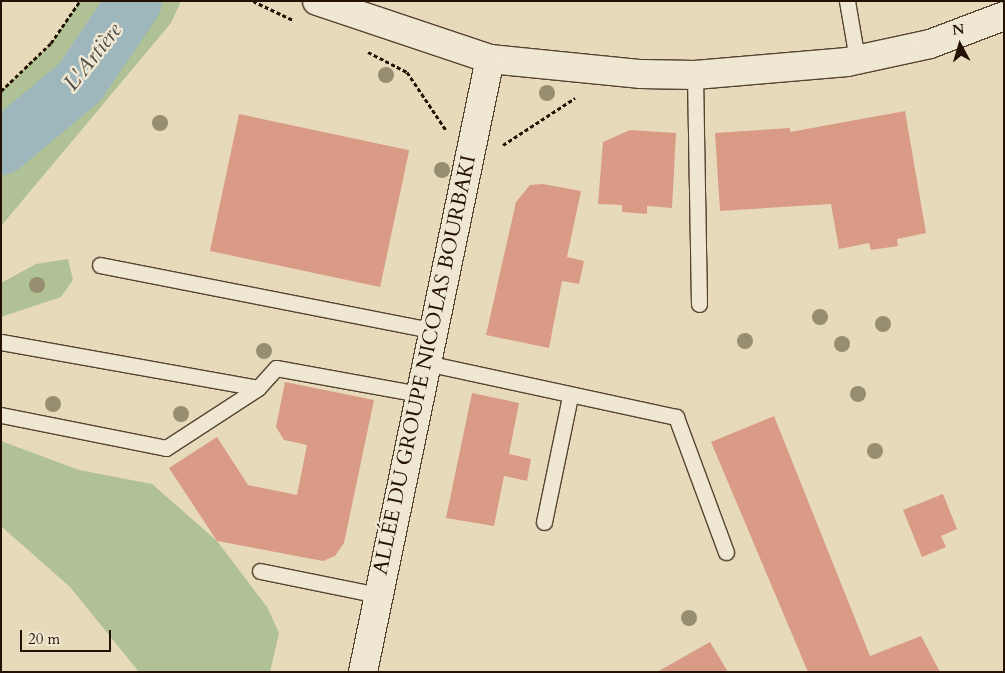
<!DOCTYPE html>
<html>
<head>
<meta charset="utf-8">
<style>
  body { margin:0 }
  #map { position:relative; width:1005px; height:673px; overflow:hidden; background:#e7daba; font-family:Cardo,serif }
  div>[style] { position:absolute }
  .green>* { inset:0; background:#afc195 }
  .river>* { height:55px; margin:-27.5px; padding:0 27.5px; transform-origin:27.5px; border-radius:27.5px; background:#9db7bc }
  .building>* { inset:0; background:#d99b86; transform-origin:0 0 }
  .path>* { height:3px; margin-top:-1.5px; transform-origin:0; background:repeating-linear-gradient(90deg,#241103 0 4px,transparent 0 6.5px) }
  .roads { filter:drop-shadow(1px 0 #554331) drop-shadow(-1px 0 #554331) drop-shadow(0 1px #554331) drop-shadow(0 -1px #554331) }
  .service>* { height:15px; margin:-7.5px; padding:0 7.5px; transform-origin:7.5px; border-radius:7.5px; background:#efe7d2 }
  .minor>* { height:28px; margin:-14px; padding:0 14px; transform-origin:14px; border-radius:14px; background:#efe7d2 }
  .trees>* { width:16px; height:16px; margin:-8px; border-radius:50%; background:#978e71 }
  span { translate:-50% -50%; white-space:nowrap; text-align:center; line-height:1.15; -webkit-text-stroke:5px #efe7d2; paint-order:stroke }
  .street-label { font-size:21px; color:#241103 }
  .water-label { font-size:22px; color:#4e4b44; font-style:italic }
  .frame { position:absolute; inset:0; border:2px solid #241103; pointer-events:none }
  .north { position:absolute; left:935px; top:20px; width:50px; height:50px; -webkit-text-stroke:4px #efe7d2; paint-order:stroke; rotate:354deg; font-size:14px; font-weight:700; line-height:20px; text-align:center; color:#241103 }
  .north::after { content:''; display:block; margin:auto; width:18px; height:22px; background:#241103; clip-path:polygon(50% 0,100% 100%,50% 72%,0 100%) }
  .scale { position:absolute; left:20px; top:630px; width:91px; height:22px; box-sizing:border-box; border:2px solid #241103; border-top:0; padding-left:6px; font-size:15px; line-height:18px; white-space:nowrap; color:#241103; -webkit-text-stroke:4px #efe7d2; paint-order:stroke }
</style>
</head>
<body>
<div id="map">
  <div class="green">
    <div style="clip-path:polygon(80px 1px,181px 1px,171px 23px,1px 226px,1px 91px,51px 43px)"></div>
    <div style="clip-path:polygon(68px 259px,73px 280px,61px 297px,1px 317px,1px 283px,36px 264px)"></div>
    <div style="clip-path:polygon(1px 441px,79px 470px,152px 484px,217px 541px,267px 607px,279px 633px,270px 672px,139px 672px,70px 587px,1px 526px)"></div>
  </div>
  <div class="river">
    <div style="left:1px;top:147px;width:102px;rotate:-39.8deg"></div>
    <div style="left:79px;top:82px;width:98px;rotate:-55.8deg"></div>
  </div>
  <div class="building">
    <div style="clip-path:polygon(905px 111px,926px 233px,897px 239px,898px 246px,871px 250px,869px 243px,839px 249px,831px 204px,720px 211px,715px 133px,790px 128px,790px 132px)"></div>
    <div style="left:239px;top:114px;width:174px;height:140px;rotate:12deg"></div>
    <div style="clip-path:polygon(630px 130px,676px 133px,672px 208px,647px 206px,647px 214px,622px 212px,622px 205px,598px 204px,603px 142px)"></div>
    <div style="clip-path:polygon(543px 184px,581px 191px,567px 257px,584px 261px,579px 284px,562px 281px,549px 348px,486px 335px,516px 202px,530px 185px)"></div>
    <div style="clip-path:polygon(285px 382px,374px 400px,344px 543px,335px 556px,323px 561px,217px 541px,169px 468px,217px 437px,248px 485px,297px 495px,307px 445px,284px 440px,276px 427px)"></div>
    <div style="clip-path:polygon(472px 393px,519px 403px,509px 454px,531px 459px,527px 481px,504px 476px,494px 526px,446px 518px)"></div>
    <div style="clip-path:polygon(774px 416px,870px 656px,921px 636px,940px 672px,808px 672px,711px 442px)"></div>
    <div style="clip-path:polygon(943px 494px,957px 529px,941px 536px,946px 547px,922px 557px,903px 510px)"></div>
    <div style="clip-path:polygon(710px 642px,728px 672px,657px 672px)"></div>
  </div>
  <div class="path">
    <div style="left:253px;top:1px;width:44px;rotate:25.4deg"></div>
    <div style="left:368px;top:52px;width:44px;rotate:27.1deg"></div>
    <div style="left:407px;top:72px;width:70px;rotate:56.1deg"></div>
    <div style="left:1px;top:91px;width:69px;rotate:-43.8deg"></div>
    <div style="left:51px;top:43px;width:51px;rotate:-55.4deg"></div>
    <div style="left:503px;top:145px;width:86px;rotate:-33.1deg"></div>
  </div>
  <div class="roads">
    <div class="service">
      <div style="left:847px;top:1px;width:59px;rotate:80.2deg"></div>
      <div style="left:695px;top:75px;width:229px;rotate:89deg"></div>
      <div style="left:100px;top:265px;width:338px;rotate:11.1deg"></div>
      <div style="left:1px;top:342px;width:261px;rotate:10.1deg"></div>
      <div style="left:258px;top:388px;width:27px;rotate:-48deg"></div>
      <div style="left:276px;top:368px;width:145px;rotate:10.3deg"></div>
      <div style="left:426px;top:363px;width:256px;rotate:12.2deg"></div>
      <div style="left:676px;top:417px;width:144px;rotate:69.7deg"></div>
      <div style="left:1px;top:415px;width:168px;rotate:11.3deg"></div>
      <div style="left:166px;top:448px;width:110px;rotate:-33.1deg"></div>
      <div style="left:544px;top:522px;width:129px;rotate:-78.3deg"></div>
      <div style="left:260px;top:571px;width:120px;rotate:11.5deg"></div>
    </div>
    <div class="minor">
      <div style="left:317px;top:1px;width:182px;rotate:18.5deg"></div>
      <div style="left:490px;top:59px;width:152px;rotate:5.7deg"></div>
      <div style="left:641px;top:74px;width:54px;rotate:1.1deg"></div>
      <div style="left:695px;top:75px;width:153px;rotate:-4.9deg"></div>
      <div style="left:847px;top:62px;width:85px;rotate:-12.2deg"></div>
      <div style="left:930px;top:44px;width:79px;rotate:-20.7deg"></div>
      <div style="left:363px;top:672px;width:626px;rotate:-78.3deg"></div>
    </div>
  </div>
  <div class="trees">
    <div style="left:386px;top:75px"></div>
    <div style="left:547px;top:93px"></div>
    <div style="left:160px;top:123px"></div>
    <div style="left:442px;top:170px"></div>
    <div style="left:37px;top:285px"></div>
    <div style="left:820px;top:317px"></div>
    <div style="left:883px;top:324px"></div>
    <div style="left:745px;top:341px"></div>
    <div style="left:842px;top:344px"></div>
    <div style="left:264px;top:351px"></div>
    <div style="left:858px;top:394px"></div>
    <div style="left:53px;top:404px"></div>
    <div style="left:181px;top:414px"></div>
    <div style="left:875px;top:451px"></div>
    <div style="left:689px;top:618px"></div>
  </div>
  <div class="street-label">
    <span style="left:425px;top:365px;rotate:-78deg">ALLÉE DU GROUPE NICOLAS BOURBAKI</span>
  </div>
  <div class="water-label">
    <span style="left:93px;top:57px;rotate:-52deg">L'Artière</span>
  </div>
  <div class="frame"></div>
  <div class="north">N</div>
  <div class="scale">20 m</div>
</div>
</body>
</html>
